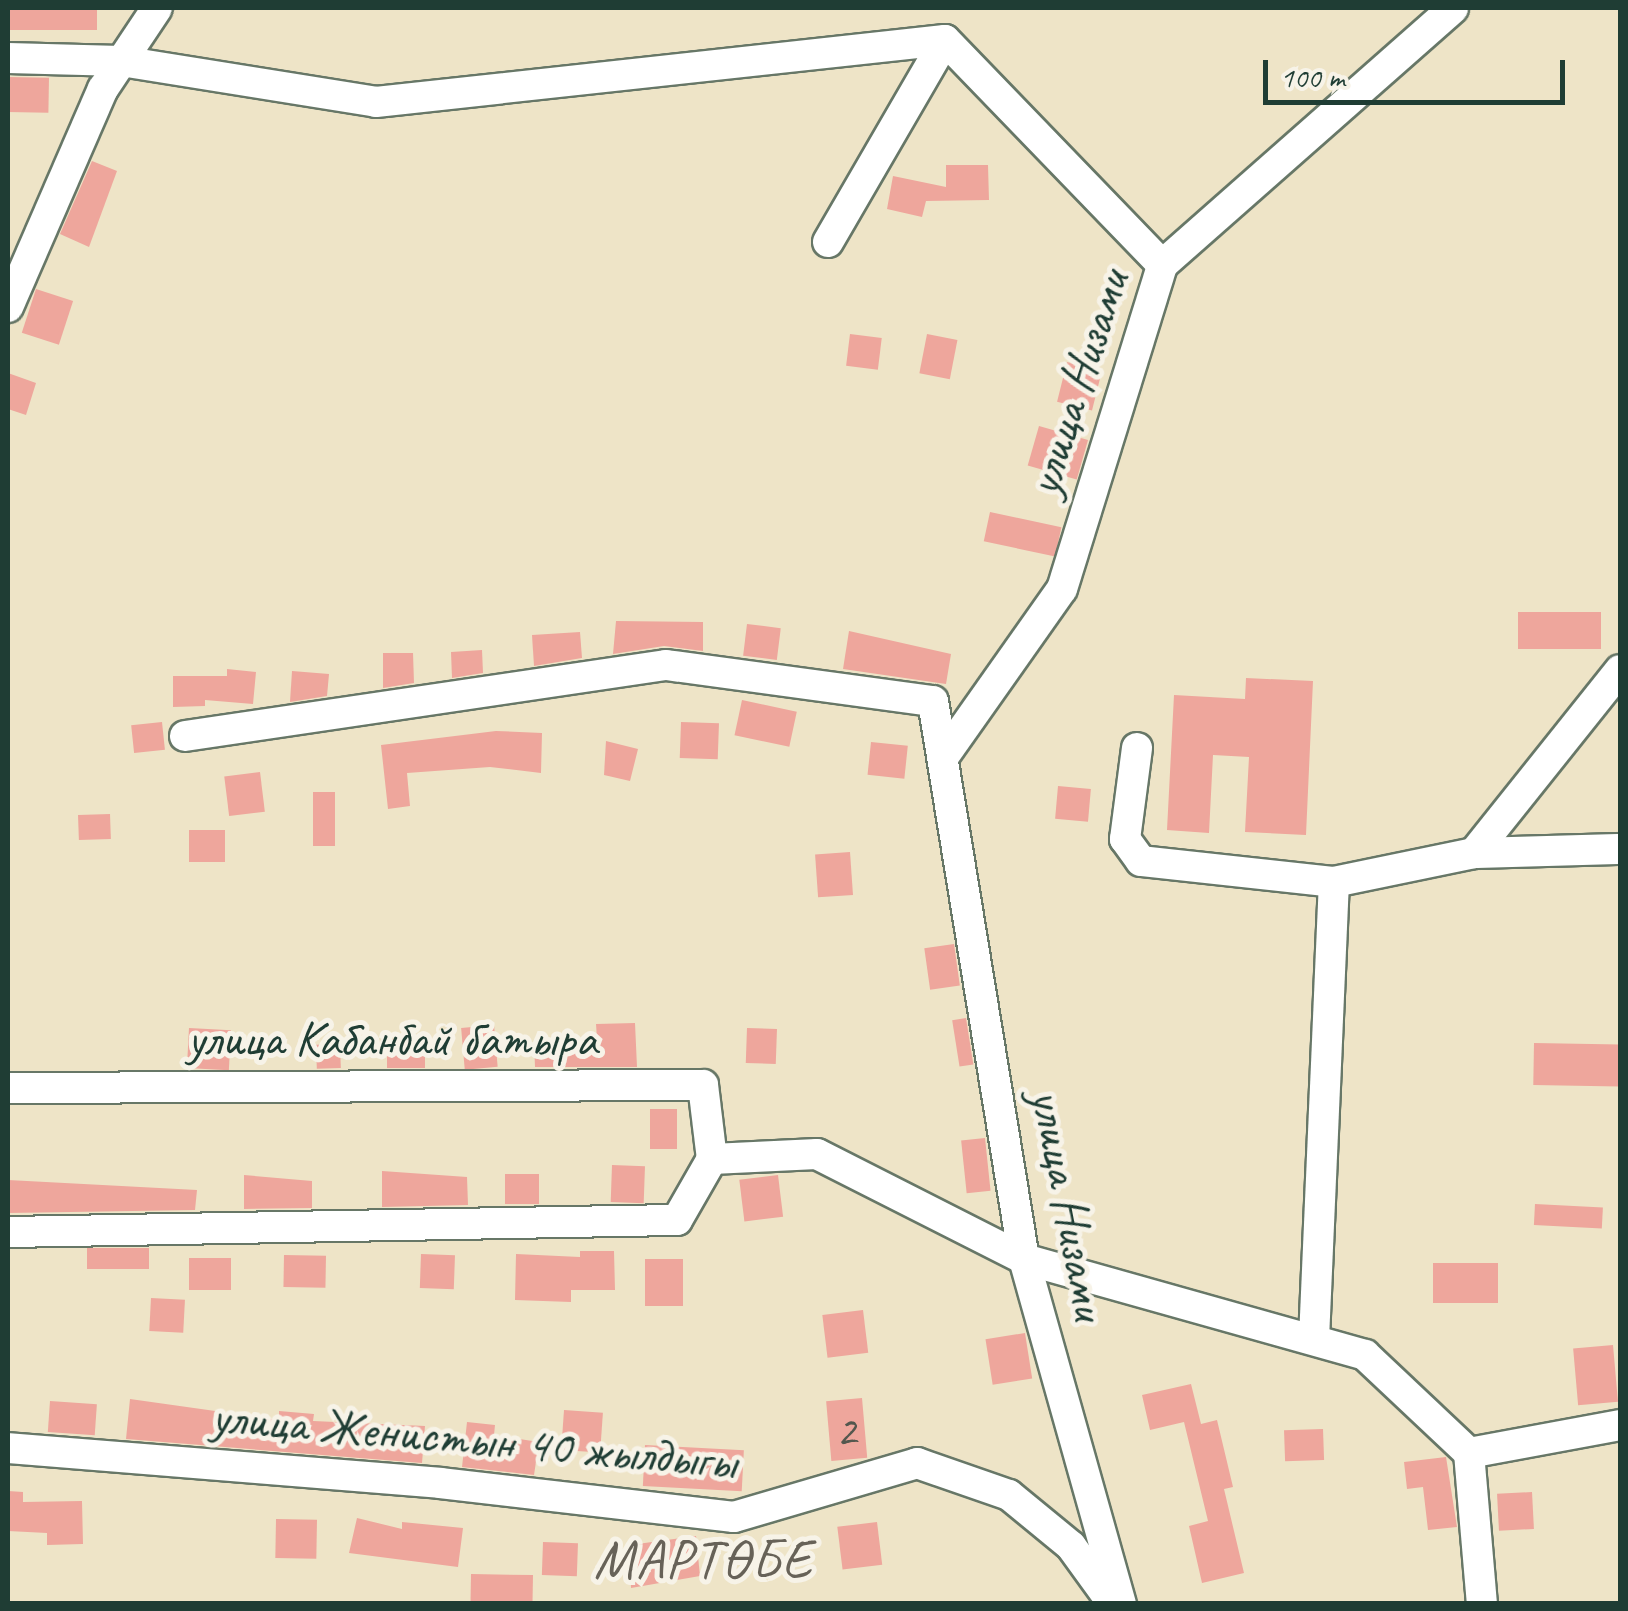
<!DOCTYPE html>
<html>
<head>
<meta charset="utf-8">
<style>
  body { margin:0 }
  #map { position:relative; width:1628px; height:1611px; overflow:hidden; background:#eee4c7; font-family:Caveat,sans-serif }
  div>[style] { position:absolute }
  .building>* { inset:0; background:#eea69c; transform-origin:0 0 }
  .roads { filter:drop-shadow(2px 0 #677767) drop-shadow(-2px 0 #677767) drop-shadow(0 2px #677767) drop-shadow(0 -2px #677767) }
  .minor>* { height:30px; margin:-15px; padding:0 15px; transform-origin:15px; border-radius:15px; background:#fff }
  span { translate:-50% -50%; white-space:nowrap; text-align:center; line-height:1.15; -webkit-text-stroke:10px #f7f3e8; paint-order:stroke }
  .number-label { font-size:45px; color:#53574e }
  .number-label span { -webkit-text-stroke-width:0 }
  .street-label { font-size:50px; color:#1f3d34 }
  .quarter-label { font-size:55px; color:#676258; letter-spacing:2.5px }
  .frame { position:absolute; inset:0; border:10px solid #1f3d34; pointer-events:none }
  .scale { position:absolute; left:1263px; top:60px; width:302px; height:45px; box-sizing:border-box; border:5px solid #1f3d34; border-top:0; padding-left:12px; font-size:30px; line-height:35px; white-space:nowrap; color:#1f3d34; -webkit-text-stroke:8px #f7f3e8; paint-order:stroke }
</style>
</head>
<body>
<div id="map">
  <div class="building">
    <div style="left:8px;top:8px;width:89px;height:22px"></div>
    <div style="left:8px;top:77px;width:41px;height:35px;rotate:1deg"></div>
    <div style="clip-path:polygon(92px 161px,117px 171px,89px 247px,60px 234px)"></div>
    <div style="clip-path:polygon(946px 165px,988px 165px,989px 200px,926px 201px,922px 217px,887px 209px,893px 176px,946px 187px)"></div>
    <div style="left:36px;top:289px;width:39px;height:46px;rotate:18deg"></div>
    <div style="left:850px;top:334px;width:32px;height:32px;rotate:7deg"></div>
    <div style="left:927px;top:334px;width:31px;height:40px;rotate:11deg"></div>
    <div style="left:1067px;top:362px;width:36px;height:41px;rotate:14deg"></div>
    <div style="clip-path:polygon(8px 373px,36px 383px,26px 415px,8px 409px)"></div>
    <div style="left:1039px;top:426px;width:51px;height:41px;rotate:16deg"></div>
    <div style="left:990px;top:512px;width:73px;height:30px;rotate:12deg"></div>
    <div style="left:1601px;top:612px;width:37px;height:83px;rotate:90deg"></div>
    <div style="clip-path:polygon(616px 621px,703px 622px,703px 651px,664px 646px,613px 654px)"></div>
    <div style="left:747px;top:624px;width:34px;height:32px;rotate:7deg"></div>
    <div style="clip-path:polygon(849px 631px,951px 654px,946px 684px,843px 669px)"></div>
    <div style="clip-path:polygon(580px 632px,582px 658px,534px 666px,532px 635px)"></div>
    <div style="clip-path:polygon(482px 650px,483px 673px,452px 678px,451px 652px)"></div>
    <div style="clip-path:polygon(383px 653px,413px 653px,414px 683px,383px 688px)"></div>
    <div style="clip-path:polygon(227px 669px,256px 672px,253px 704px,205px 700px,205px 706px,173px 707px,173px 676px,227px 676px)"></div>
    <div style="clip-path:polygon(292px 671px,329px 674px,327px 696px,290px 702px)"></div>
    <div style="clip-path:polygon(1246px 678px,1313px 681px,1306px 835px,1245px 832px,1249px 757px,1213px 755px,1209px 833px,1167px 830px,1174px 695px,1245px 699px)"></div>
    <div style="left:742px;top:700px;width:56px;height:36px;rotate:12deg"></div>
    <div style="left:162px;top:722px;width:28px;height:31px;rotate:84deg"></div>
    <div style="left:681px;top:722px;width:38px;height:36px;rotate:2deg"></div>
    <div style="clip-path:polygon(496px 731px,542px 733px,541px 773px,490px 767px,407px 773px,410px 806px,388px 809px,381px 745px)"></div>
    <div style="clip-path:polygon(606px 741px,638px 749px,630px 781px,604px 775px)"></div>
    <div style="left:871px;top:742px;width:37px;height:33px;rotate:6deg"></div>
    <div style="left:260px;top:772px;width:40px;height:36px;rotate:83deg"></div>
    <div style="left:1058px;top:786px;width:33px;height:33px;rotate:5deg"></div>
    <div style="left:313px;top:792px;width:22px;height:54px"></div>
    <div style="left:110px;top:814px;width:25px;height:32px;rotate:88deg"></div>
    <div style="left:189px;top:830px;width:36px;height:32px"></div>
    <div style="left:850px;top:852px;width:43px;height:35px;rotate:86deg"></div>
    <div style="left:954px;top:944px;width:42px;height:30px;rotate:82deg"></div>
    <div style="left:966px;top:1018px;width:47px;height:14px;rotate:81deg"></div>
    <div style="clip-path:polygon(635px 1023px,637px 1067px,535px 1067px,534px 1041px,597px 1039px,596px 1024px)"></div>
    <div style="left:494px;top:1025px;width:42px;height:33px;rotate:85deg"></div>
    <div style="left:189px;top:1028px;width:42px;height:40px;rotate:3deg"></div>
    <div style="left:747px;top:1028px;width:30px;height:35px;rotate:2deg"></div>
    <div style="left:387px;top:1039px;width:38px;height:29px"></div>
    <div style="left:1534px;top:1043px;width:86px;height:42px;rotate:1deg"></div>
    <div style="left:340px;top:1044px;width:24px;height:24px;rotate:88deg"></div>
    <div style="left:650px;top:1109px;width:27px;height:40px"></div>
    <div style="left:985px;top:1138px;width:53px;height:24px;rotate:84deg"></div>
    <div style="left:612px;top:1165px;width:33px;height:37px;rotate:2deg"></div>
    <div style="clip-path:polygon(382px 1171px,467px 1177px,468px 1205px,382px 1207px)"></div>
    <div style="left:505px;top:1174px;width:34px;height:30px"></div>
    <div style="clip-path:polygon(244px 1175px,312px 1181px,312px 1208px,244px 1209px)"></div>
    <div style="left:778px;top:1175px;width:42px;height:39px;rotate:83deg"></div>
    <div style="clip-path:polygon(8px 1180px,197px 1190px,195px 1210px,8px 1213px)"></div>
    <div style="left:1535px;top:1204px;width:68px;height:21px;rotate:3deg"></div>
    <div style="left:149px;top:1248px;width:21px;height:62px;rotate:90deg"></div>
    <div style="clip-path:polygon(580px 1251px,614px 1251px,615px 1290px,571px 1290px,571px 1302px,515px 1300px,516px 1254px,580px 1257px)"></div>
    <div style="left:421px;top:1254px;width:34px;height:34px;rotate:2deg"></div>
    <div style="left:284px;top:1255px;width:42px;height:32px;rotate:1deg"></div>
    <div style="left:189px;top:1258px;width:42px;height:32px"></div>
    <div style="left:645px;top:1259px;width:38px;height:47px"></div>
    <div style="left:1433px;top:1263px;width:65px;height:40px"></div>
    <div style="left:151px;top:1298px;width:34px;height:33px;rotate:3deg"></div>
    <div style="left:863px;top:1310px;width:43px;height:41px;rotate:83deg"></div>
    <div style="left:1025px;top:1333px;width:46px;height:40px;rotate:81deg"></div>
    <div style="left:1613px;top:1345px;width:57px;height:40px;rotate:85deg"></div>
    <div style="clip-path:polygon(1191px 1384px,1201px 1424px,1217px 1420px,1233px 1487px,1224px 1489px,1244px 1573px,1202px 1583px,1189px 1526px,1208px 1521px,1184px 1422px,1150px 1430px,1142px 1395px)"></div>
    <div style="left:862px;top:1398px;width:60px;height:36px;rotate:85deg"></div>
    <div style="clip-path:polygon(130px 1399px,279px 1420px,279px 1411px,314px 1414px,313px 1421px,425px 1426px,422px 1463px,126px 1439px)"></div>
    <div style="left:50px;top:1401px;width:47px;height:31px;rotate:4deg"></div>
    <div style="left:564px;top:1410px;width:39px;height:40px;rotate:4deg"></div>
    <div style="clip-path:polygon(467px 1422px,495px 1425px,494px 1435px,539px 1442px,534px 1475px,462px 1467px)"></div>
    <div style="left:1323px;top:1429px;width:31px;height:39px;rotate:88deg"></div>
    <div style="left:645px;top:1445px;width:99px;height:41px;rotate:3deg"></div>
    <div style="clip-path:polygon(1446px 1457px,1457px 1527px,1428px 1530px,1423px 1487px,1407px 1489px,1404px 1462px)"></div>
    <div style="clip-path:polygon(8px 1491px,23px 1492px,23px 1502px,82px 1501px,83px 1544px,47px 1545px,47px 1533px,8px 1531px)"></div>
    <div style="left:1532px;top:1492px;width:37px;height:35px;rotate:87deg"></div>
    <div style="clip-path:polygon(357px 1518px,402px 1529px,402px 1522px,463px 1528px,458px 1567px,349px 1553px)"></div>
    <div style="left:276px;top:1519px;width:41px;height:39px;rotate:1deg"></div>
    <div style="left:877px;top:1522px;width:43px;height:40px;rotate:83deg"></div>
    <div style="clip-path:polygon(696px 1536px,700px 1576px,631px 1588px,630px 1545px)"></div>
    <div style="left:543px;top:1542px;width:35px;height:33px;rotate:2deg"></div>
    <div style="left:471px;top:1574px;width:62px;height:30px;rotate:1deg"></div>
  </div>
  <div class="roads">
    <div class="minor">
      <div style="left:8px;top:58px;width:113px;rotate:1.5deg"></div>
      <div style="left:121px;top:61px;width:258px;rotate:9.1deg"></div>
      <div style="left:376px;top:102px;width:572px;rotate:-6.22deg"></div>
      <div style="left:945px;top:40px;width:313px;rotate:46deg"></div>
      <div style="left:828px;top:242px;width:233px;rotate:-59.9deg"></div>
      <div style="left:8px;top:307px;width:238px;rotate:-66.5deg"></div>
      <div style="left:103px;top:89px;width:97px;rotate:-56.3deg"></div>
      <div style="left:185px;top:736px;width:486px;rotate:-8.4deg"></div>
      <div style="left:666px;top:665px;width:269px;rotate:7.7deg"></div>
      <div style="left:933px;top:701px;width:565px;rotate:80.74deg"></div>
      <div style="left:1024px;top:1259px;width:358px;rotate:74.3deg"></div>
      <div style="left:1137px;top:748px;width:92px;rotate:97.5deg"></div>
      <div style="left:1125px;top:839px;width:27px;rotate:54deg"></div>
      <div style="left:1141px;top:861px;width:194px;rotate:6.2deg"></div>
      <div style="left:944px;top:756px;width:204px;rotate:-54.8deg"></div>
      <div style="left:1062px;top:589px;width:339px;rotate:-72.8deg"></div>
      <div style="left:1162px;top:265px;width:388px;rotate:-41.4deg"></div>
      <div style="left:1474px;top:853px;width:146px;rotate:-1.6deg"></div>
      <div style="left:8px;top:1088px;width:695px;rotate:-0.25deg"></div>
      <div style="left:703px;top:1085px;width:75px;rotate:83.1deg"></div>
      <div style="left:8px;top:1232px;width:669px;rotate:-1.03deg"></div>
      <div style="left:677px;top:1220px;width:70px;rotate:-60.2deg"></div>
      <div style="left:712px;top:1159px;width:105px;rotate:-2.7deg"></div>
      <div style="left:817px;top:1154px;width:232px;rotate:26.9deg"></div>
      <div style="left:1024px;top:1259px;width:354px;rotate:15.7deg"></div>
      <div style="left:1365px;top:1355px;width:143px;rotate:43.3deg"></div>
      <div style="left:1469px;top:1453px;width:152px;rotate:85.1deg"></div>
      <div style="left:1314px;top:1339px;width:457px;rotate:-87.5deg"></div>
      <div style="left:1334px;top:882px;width:143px;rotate:-11.7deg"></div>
      <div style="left:1474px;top:853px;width:234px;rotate:-51.4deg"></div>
      <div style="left:8px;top:1448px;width:433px;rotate:4.6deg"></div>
      <div style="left:440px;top:1483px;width:296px;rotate:6.6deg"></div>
      <div style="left:734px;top:1517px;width:191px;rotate:-16.4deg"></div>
      <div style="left:917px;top:1463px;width:97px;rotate:19.2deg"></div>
      <div style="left:1009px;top:1495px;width:80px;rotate:39.4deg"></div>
      <div style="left:1071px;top:1546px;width:72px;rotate:54.1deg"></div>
      <div style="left:1469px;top:1453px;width:154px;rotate:-10.5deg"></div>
    </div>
  </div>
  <div class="number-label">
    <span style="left:846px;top:1431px">2</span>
  </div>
  <div class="street-label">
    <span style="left:1077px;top:383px;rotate:-72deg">улица Низами</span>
    <span style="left:392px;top:1039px">улица Кабанбай батыра</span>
    <span style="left:1069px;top:1204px;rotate:79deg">улица Низами</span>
    <span style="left:474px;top:1439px;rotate:5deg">улица Женистын 40 жылдыгы</span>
  </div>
  <div class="quarter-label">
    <span style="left:704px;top:1560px">МАРТӨБЕ</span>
  </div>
  <div class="frame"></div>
  <div class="scale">100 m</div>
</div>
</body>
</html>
